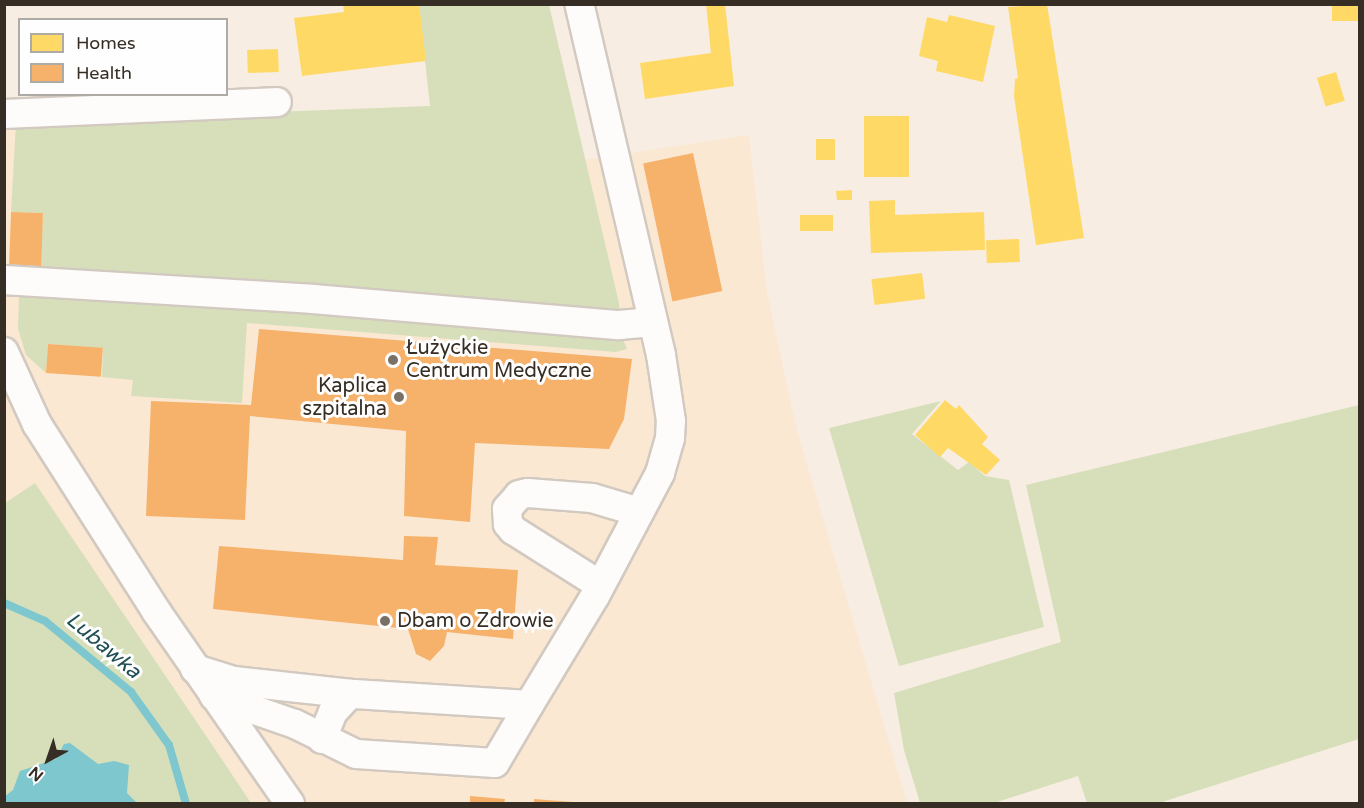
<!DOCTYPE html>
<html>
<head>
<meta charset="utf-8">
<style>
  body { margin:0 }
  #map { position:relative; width:1364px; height:808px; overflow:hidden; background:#f7ede2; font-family:"Varela Round",sans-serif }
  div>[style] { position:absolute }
  .built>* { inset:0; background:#fbe8d3 }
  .green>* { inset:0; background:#d7dfba }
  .water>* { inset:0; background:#7ec7ce }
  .homes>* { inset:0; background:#ffd966; transform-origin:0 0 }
  .health>* { inset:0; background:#f6b26b; transform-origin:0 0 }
  .stream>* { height:8px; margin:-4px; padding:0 4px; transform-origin:4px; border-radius:4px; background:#7ec7ce }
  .roads { filter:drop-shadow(2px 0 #d2c9c0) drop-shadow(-2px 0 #d2c9c0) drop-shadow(0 2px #d2c9c0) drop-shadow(0 -2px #d2c9c0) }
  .minor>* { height:28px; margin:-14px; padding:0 14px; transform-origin:14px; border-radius:14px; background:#fefcfb }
  .dots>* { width:16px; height:16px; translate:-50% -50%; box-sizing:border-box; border:3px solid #fefefe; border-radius:50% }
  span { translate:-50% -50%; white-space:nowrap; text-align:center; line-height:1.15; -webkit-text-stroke:6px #fefefe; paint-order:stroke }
  .poi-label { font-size:20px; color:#362e24 }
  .left { translate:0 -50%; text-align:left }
  .right { translate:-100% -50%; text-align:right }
  .water-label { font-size:21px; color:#1f4e55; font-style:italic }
  .frame { position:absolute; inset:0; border:6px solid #362e24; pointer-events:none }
  .legend { position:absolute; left:18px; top:18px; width:210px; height:78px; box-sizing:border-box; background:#fefefe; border:2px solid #aeaba7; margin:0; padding:8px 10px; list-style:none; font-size:18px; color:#362e24 }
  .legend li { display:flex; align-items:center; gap:12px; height:30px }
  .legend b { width:30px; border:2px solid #aeaba7 }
  .north { position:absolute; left:18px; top:730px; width:60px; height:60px; -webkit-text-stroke:4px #fefefe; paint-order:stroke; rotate:220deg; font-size:16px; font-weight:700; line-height:24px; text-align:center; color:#362e24 }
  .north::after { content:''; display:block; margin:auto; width:21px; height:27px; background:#362e24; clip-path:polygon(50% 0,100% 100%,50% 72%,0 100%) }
</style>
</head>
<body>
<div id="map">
  <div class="built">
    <div style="clip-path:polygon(419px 5px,549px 5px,584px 160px,749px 135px,767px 292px,796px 427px,907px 803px,251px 803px,35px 484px,5px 503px,5px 99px,226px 94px,227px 89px,281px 88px,283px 112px,430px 106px)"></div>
  </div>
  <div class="green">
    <div style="clip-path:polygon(419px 5px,549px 5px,619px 303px,621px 334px,627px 349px,616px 352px,247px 323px,242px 403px,131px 396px,133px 380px,102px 377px,103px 348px,48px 344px,46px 373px,26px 355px,18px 329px,19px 295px,38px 298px,43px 213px,11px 212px,16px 122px,430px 106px)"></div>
    <div style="clip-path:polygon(941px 401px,912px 434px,958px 470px,969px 462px,985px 476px,1009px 480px,1044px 627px,899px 666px,829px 428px)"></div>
    <div style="clip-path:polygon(1359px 405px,1359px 739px,1159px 803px,1087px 803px,1078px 776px,994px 803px,920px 803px,904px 750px,894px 693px,1061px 642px,1026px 485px)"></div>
    <div style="clip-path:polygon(35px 483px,215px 749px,251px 803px,5px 804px,5px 503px)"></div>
  </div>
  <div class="water">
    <div style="clip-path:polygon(70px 743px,98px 764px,114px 761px,129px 765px,127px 793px,137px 803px,5px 803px,5px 796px,13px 790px,20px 771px,56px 759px,64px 744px)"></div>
  </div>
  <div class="homes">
    <div style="clip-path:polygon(343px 4px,419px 4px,426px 61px,302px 76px,294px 18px,344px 12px)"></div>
    <div style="clip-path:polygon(706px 4px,725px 4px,734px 86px,645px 99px,640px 63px,711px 53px)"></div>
    <div style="clip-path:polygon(1047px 4px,1084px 238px,1036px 245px,1014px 96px,1015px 79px,1018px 78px,1008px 7px)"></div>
    <div style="left:1332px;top:4px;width:28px;height:17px"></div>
    <div style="clip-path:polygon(949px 15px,995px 26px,983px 82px,936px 71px,938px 61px,919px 56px,927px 17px,947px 22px)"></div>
    <div style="left:278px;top:49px;width:23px;height:31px;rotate:88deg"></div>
    <div style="left:1336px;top:72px;width:30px;height:20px;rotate:73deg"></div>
    <div style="left:864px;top:116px;width:45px;height:61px"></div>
    <div style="left:816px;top:139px;width:19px;height:21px"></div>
    <div style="clip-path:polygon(852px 190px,852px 200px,837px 200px,836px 191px)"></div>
    <div style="clip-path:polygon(895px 200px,895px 215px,984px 212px,985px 250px,871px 253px,869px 201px)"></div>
    <div style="left:800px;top:215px;width:33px;height:16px"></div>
    <div style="left:1019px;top:239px;width:23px;height:33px;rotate:88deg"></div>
    <div style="left:922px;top:273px;width:26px;height:51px;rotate:83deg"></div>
    <div style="clip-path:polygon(945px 400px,956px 409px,959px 405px,988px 437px,982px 444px,1000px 460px,986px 475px,948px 448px,940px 457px,915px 435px)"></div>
  </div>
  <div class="health">
    <div style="left:693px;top:153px;width:141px;height:51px;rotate:78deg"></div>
    <div style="left:11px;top:212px;width:32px;height:53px;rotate:2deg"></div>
    <div style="clip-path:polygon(259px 329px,632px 359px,624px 419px,609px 449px,475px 443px,470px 522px,404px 516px,406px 431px,250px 416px,245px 520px,146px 516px,151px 401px,251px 405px)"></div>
    <div style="left:48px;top:344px;width:55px;height:29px;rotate:4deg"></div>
    <div style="clip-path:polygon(404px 536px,438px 537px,435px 565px,518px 570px,513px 639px,447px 632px,444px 646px,430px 661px,416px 654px,408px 629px,213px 609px,219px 546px,403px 560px)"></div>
    <div style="clip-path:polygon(470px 796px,505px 799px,504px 804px,470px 804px)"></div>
    <div style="clip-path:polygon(534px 799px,573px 802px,573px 804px,534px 804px)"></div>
  </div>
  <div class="stream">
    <div style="left:4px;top:603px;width:45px;rotate:23.7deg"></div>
    <div style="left:45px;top:621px;width:112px;rotate:39.5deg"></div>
    <div style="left:131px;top:692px;width:65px;rotate:54.4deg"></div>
    <div style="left:169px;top:745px;width:61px;rotate:73.9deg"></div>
  </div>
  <div class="roads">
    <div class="minor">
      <div style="left:4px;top:114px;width:273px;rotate:-2.5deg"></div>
      <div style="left:4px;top:280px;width:310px;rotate:3.5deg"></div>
      <div style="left:313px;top:299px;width:307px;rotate:4.9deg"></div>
      <div style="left:619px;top:325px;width:34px;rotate:-5deg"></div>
      <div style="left:4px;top:352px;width:79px;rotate:65.4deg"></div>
      <div style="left:37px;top:424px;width:222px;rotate:57.5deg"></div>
      <div style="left:156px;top:611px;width:235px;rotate:55.2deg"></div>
      <div style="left:600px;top:585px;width:103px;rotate:-147.7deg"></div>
      <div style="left:513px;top:530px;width:8px;rotate:-130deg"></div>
      <div style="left:508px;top:524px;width:15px;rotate:-94deg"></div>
      <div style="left:507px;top:509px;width:18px;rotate:-49deg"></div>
      <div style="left:519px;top:495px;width:9px;rotate:-13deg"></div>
      <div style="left:528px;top:493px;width:64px;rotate:4.5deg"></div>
      <div style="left:592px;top:498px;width:49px;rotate:16.6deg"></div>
      <div style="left:195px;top:669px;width:41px;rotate:17.1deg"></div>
      <div style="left:234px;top:681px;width:121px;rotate:6.2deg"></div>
      <div style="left:354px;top:694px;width:175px;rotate:3.6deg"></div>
      <div style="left:529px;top:705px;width:127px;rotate:-58.8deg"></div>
      <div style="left:595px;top:596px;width:139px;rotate:-62.1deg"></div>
      <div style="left:660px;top:473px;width:36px;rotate:-74deg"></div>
      <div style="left:670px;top:438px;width:17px;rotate:-87deg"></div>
      <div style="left:671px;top:421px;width:67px;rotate:-98.6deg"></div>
      <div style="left:661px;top:355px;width:360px;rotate:-103.1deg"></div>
      <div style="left:214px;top:696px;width:86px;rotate:19.1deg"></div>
      <div style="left:295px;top:724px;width:68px;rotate:26.2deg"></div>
      <div style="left:356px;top:754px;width:139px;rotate:3.7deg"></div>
      <div style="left:495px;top:763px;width:67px;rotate:-59.6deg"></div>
      <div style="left:322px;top:739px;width:29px;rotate:-68deg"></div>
      <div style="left:333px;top:712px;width:25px;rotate:-47deg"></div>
    </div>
  </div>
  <div class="dots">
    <div style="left:393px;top:360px;background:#7a7166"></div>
    <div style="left:399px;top:397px;background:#7a7166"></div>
    <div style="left:385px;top:621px;background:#7a7166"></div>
  </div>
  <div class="poi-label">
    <span class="left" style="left:406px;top:360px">Łużyckie<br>Centrum Medyczne</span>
    <span class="right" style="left:387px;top:398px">Kaplica<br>szpitalna</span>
    <span class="left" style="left:397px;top:621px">Dbam o Zdrowie</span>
  </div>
  <div class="water-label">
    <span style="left:103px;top:646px;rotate:40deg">Lubawka</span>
  </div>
  <div class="frame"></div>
  <ul class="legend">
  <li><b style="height:16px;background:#ffd966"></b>Homes</li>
  <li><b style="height:16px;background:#f6b26b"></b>Health</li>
  </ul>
  <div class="north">N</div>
</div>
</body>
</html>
